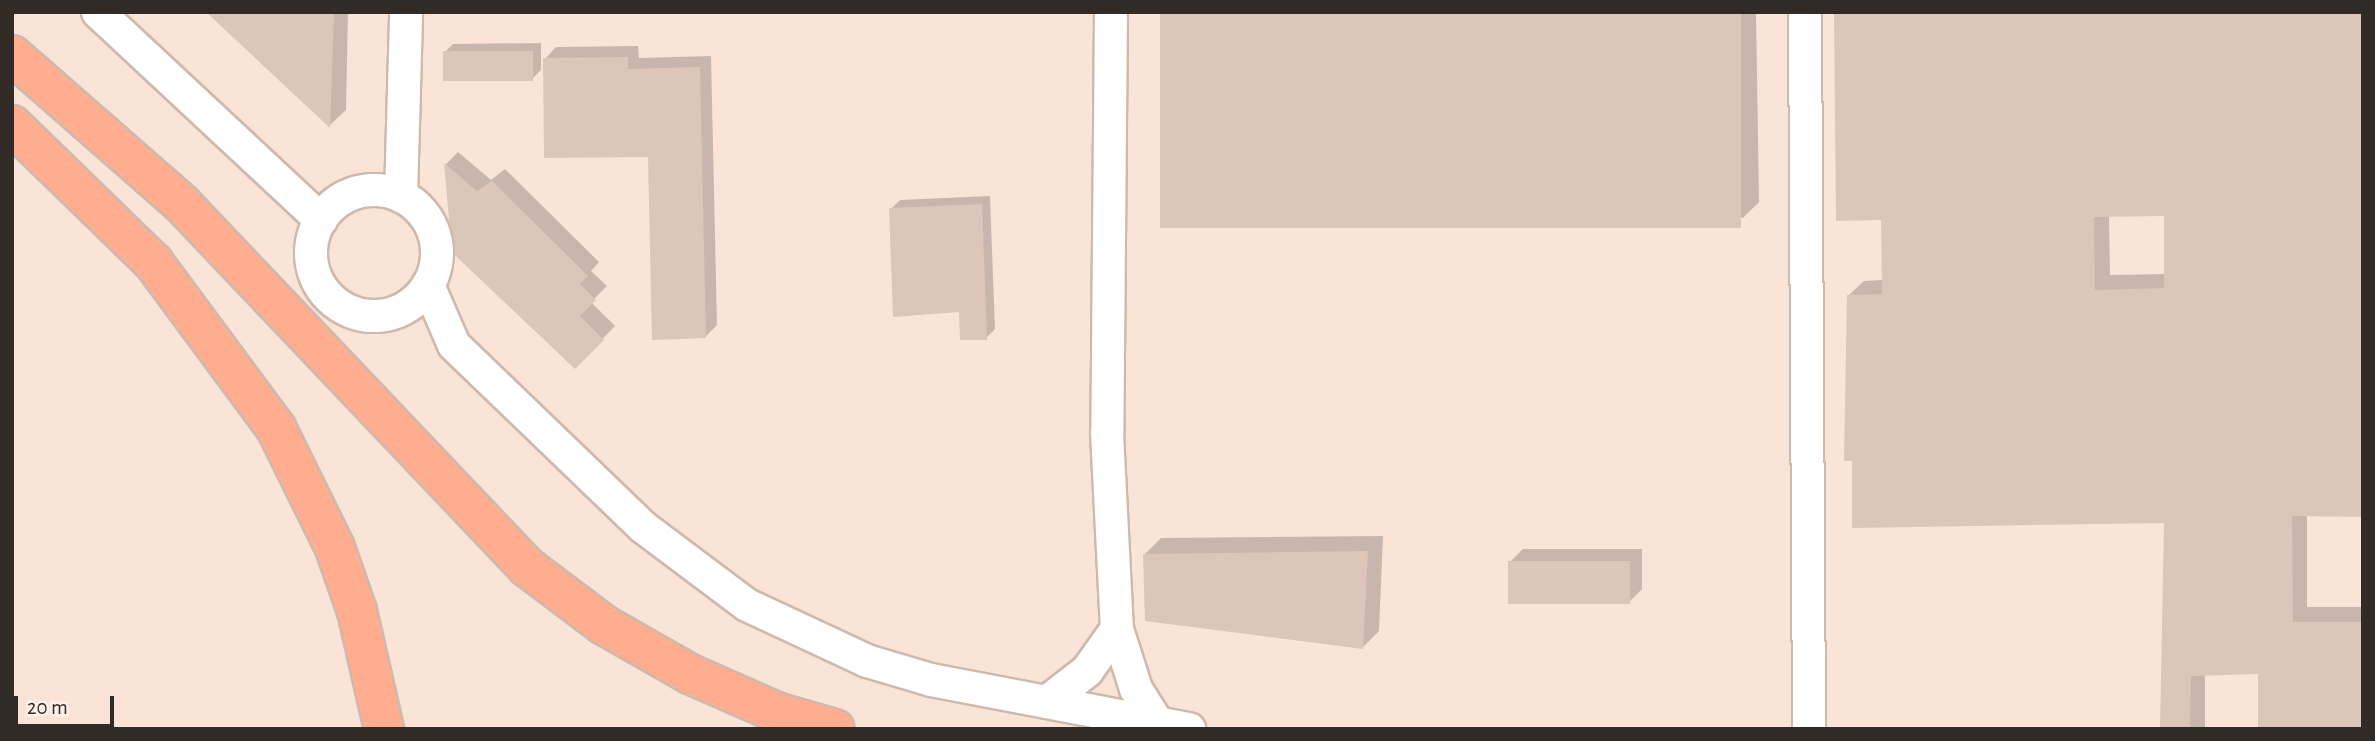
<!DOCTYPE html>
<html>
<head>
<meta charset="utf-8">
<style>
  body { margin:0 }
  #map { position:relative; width:2375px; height:741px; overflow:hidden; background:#fef0e8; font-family:"Alegreya Sans",sans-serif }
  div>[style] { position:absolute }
  .industrial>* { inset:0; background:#fae4d8; transform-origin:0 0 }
  .shadow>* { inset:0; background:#0003 }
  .building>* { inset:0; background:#dcc5b9; transform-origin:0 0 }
  .roads { filter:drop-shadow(2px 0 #cfb9ac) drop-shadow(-2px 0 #cfb9ac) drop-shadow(0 2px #cfb9ac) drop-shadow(0 -2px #cfb9ac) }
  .street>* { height:32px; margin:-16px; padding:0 16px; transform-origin:16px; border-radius:16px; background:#fff }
  .street>.ring { margin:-16px; padding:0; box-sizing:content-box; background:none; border:32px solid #fff; border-radius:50% }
  .highway>* { height:38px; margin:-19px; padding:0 19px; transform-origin:19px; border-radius:19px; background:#ffac8f }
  span { translate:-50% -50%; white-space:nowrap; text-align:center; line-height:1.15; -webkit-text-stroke:7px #fef0e8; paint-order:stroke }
  .frame { position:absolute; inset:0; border:14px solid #322a25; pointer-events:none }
  .scale { position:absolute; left:14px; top:696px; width:100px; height:32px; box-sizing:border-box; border:4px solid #322a25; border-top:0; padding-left:9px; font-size:21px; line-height:24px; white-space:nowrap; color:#322a25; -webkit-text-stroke:5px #fef0e8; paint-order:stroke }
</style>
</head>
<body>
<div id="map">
  <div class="industrial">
    <div style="left:12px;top:12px;width:2351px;height:717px"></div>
  </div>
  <div class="shadow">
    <div style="clip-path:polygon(208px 12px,348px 12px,346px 110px,330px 125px)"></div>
    <div style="clip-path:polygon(1162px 12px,1756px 12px,1759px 202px,1743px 218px)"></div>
    <div style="clip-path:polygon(evenodd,2363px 12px,2307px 515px,2307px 607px,2363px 607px,2363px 729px,2260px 672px,2205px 674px,2205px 729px,2162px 729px,2166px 521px,1848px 296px,1864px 281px,1883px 280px,2363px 12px,2166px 214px,2166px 274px,2110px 275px,2109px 215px,2166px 214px)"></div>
    <div style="clip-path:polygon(541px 43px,541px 70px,532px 79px,444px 53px,453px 44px)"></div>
    <div style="clip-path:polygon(638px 46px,639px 58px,711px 56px,717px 325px,705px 337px,649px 155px,545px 59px,556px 47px)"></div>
    <div style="clip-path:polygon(458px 152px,491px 180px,505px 169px,599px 262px,591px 271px,607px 286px,591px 302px,615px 326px,575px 367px,452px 231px,446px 164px)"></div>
    <div style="clip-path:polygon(990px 196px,995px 329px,986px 338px,891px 209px,900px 200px)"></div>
    <div style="clip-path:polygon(1383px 536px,1379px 631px,1363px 647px,1145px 554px,1161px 538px)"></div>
    <div style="clip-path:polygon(1523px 549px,1642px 549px,1642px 589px,1629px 602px,1510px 562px)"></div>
  </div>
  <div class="building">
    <div style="clip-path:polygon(206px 12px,334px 12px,330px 128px)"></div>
    <div style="left:1160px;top:12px;width:581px;height:216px"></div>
    <div style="clip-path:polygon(evenodd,1834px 12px,2363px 12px,2363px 517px,2292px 516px,2293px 622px,2363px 622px,2363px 729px,2258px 729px,2258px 674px,2191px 676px,2190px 729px,2160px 729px,2164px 523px,1852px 528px,1852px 461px,1844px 461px,1847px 295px,1882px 294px,1881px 220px,1836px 221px,1834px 12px,2164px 216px,2164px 288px,2095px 290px,2094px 217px,2164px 216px)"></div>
    <div style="left:533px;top:51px;width:30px;height:90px;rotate:90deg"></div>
    <div style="clip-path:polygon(628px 57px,628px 69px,700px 67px,706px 338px,652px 340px,648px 157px,544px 158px,543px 58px)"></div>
    <div style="clip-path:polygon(444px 163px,477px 191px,492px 181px,588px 276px,580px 284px,596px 300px,580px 316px,604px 340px,575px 369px,441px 242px,450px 230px)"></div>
    <div style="clip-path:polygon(982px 204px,987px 340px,960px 340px,959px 312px,893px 317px,889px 208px)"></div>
    <div style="clip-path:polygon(1368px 551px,1363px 649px,1145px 621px,1143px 554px)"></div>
    <div style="left:1630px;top:561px;width:43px;height:122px;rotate:90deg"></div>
  </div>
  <div class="roads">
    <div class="street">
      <div style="left:98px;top:12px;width:305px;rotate:43deg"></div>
      <div style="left:1111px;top:12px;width:421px;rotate:90.5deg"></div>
      <div style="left:1107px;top:433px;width:196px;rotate:87.1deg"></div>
      <div style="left:1117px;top:629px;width:63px;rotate:72.4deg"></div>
      <div style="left:1136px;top:689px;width:41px;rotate:57.8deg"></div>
      <div style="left:1805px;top:12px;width:717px;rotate:89.68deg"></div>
      <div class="ring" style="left:311px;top:190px;width:94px;height:94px"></div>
      <div style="left:401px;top:196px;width:184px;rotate:-88.4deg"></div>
      <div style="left:428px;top:285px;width:65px;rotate:66.6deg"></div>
      <div style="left:454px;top:345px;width:262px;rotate:43.9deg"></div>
      <div style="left:643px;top:527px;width:130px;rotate:36.9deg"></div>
      <div style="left:747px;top:605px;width:132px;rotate:25deg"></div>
      <div style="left:867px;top:661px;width:67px;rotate:16.5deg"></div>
      <div style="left:931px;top:680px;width:263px;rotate:10.8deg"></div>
      <div style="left:1047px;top:702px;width:51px;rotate:-37.8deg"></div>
      <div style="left:1087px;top:671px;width:52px;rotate:-54.5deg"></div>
    </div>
    <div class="highway">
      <div style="left:12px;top:55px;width:226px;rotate:41.2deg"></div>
      <div style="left:182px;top:204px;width:501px;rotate:46.46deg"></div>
      <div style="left:527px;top:567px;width:96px;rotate:37deg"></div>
      <div style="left:604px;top:625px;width:99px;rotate:29.7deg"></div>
      <div style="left:690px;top:674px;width:94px;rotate:23.8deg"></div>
      <div style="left:776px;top:712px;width:61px;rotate:16.1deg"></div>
      <div style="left:12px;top:125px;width:197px;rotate:44.2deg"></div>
      <div style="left:153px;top:262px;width:207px;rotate:53.5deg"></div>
      <div style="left:276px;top:428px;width:134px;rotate:63.8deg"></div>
      <div style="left:335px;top:548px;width:67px;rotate:70.8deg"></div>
      <div style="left:357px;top:611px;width:121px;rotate:77.1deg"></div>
    </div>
  </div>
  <div class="frame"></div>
  <div class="scale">20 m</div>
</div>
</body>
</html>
